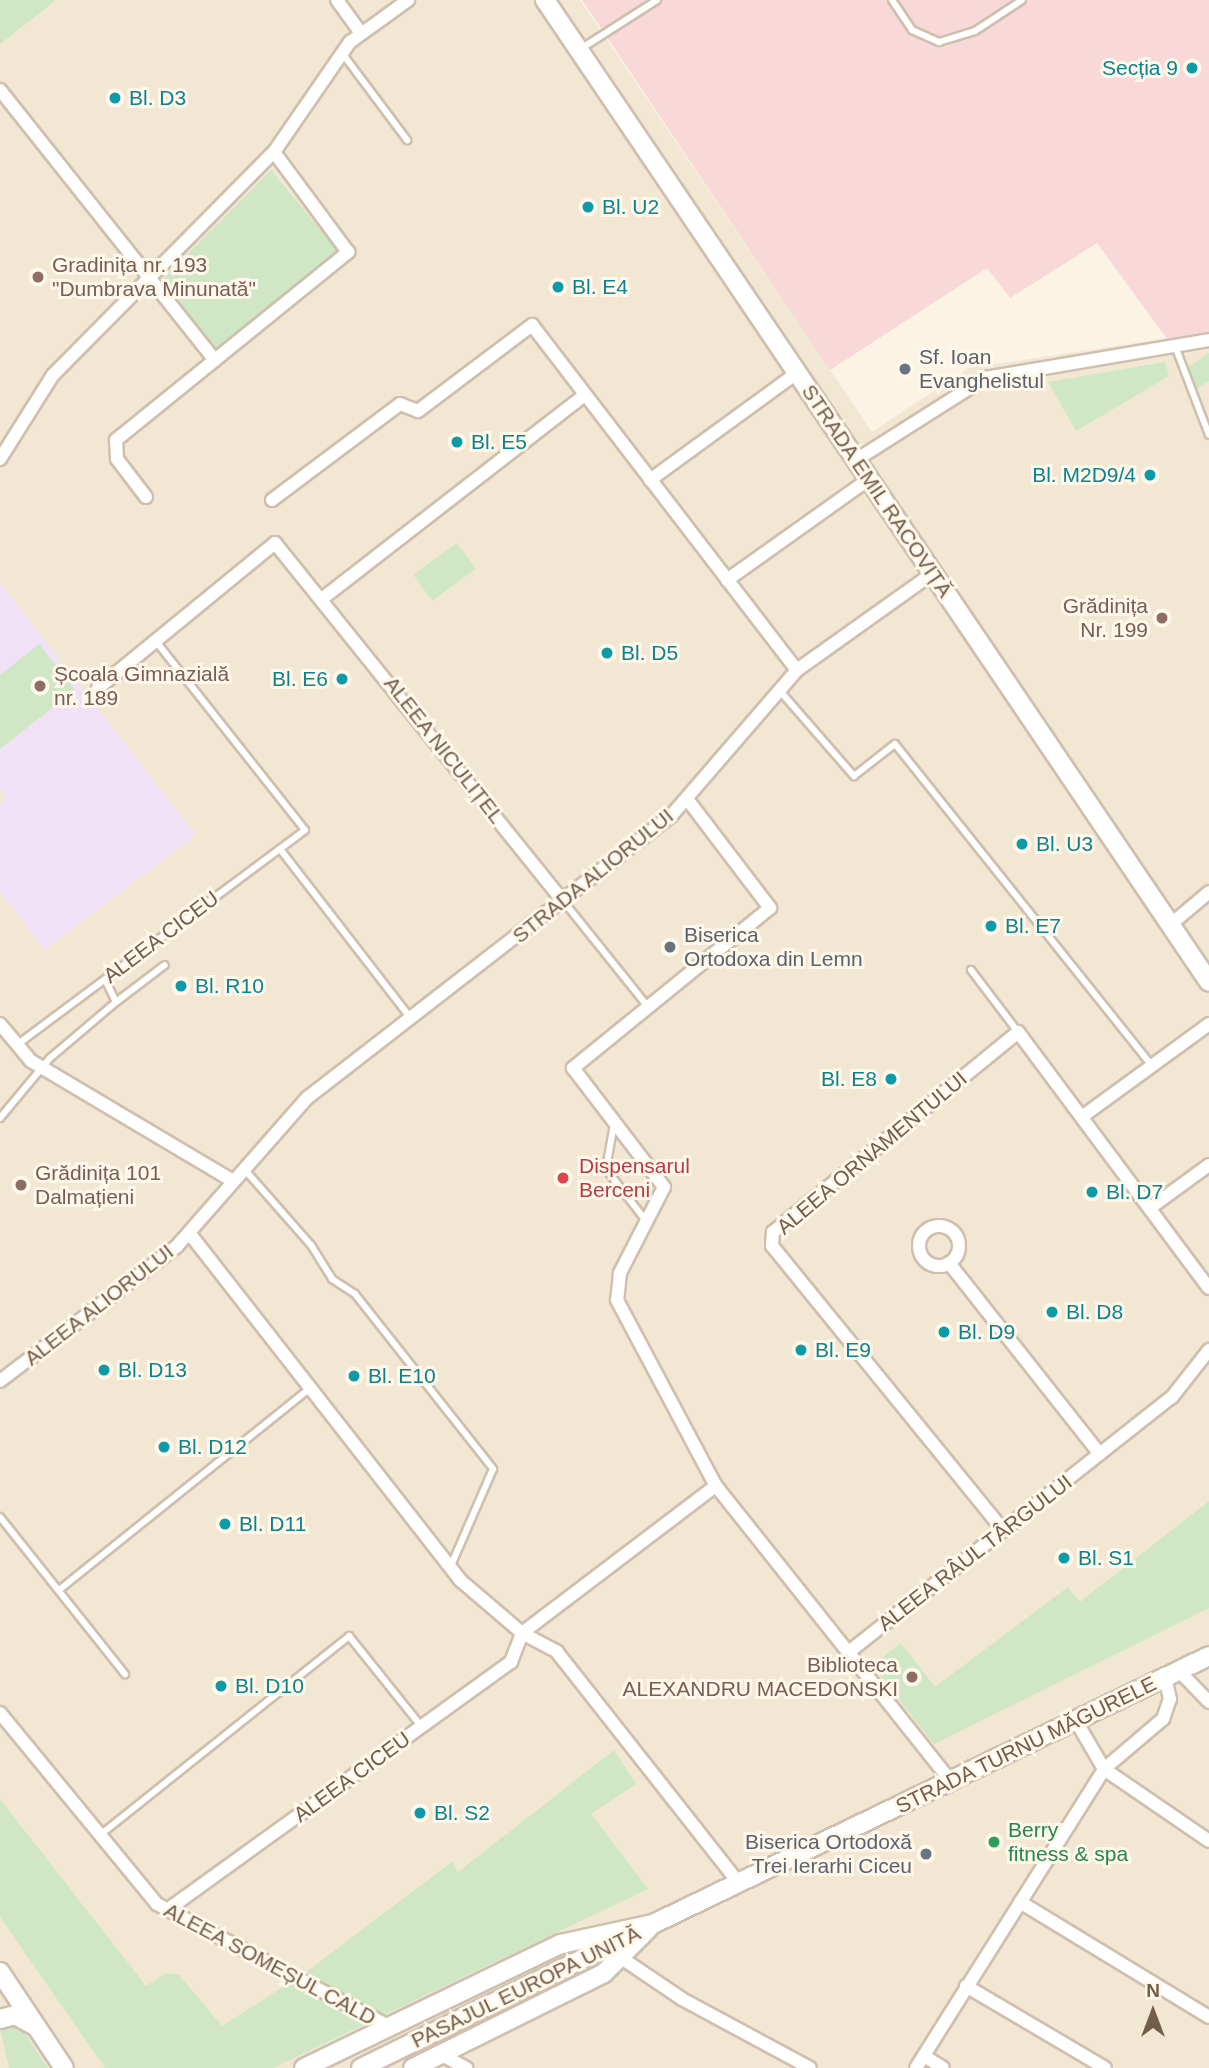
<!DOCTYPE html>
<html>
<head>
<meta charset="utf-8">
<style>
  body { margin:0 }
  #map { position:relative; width:1209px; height:2068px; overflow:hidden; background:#fbf4e4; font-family:Arial,sans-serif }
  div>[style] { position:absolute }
  .residential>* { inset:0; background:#f2e7d3 }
  .education>* { inset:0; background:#f1e1f7 }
  .medical>* { inset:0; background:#f8d8d9 }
  .green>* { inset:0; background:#cfe7c4; transform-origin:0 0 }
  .roads { filter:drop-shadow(2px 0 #cebfae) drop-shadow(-2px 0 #cebfae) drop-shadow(0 2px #cebfae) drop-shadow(0 -2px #cebfae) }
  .lane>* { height:6px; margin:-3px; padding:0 3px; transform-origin:3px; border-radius:3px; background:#fff }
  .street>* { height:12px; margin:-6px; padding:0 6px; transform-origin:6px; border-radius:6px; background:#fff }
  .street>.ring { margin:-6px; padding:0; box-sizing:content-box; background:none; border:12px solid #fff; border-radius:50% }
  .secondary>* { height:18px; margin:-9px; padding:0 9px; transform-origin:9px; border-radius:9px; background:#fff }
  .dots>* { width:19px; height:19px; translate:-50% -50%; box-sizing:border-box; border:4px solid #fef8ea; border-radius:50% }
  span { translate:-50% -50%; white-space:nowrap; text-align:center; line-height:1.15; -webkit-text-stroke:6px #fef8ea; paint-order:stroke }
  .culture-label { font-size:21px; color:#0d838f }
  .right { translate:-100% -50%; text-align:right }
  .left { translate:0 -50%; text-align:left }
  .education-label { font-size:21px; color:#785e54 }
  .worship-label { font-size:21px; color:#5b616d }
  .street-label { font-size:21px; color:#725d4b }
  .health-label { font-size:21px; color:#be3a42 }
  .leisure-label { font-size:21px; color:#27864d }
  .north { position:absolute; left:1118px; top:1977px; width:70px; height:70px; -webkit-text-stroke:5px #fef8ea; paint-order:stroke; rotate:0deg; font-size:19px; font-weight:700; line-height:28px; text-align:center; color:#725d4b }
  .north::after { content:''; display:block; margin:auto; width:24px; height:32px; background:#725d4b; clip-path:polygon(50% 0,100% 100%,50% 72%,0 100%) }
</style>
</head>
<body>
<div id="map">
  <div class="residential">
    <div style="clip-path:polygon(0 0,580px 0,872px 432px,969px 368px,1209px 332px,1209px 2068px,0 2068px)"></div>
  </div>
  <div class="education">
    <div style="clip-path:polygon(0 583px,196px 835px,45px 950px,0 892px,0 804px,7px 798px,0 789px)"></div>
  </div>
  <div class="medical">
    <div style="clip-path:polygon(582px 0,1209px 0,1209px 332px,1167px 339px,1097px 243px,1010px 298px,987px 268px,830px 370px)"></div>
  </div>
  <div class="green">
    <div style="clip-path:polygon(0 0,56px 0,0 44px)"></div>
    <div style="clip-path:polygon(271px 170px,339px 252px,216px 352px,160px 282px)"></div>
    <div style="clip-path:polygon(1209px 353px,1209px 381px,1194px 391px,1188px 367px)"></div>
    <div style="clip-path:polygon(1165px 362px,1169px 376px,1076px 431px,1048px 382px)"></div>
    <div style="left:457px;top:543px;width:32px;height:54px;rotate:54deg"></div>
    <div style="clip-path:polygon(39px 644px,75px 690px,0 749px,0 675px)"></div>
    <div style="clip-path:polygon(1209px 1501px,1209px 1608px,934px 1744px,872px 1665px,901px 1643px,935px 1687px,1068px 1587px,1080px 1602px)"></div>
    <div style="clip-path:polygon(614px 1750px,636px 1784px,591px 1814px,648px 1889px,273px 2068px,105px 2068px,0 1917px,0 1799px,146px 1986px,166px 1973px,179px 1975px,222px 2026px,305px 1973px,453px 1861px,458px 1872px)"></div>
    <div style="clip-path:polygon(17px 2022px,48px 2068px,9px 2068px,0 2029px)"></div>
  </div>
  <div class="roads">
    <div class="lane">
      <div style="left:892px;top:0;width:36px;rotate:56deg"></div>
      <div style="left:912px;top:30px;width:30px;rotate:24deg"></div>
      <div style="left:939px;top:42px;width:38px;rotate:-17deg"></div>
      <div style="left:975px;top:31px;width:56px;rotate:-33.4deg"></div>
      <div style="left:582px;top:48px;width:89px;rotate:-32.6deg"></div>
      <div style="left:342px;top:53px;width:109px;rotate:53.2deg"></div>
      <div style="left:1175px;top:346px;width:95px;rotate:69.1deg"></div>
      <div style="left:780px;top:691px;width:113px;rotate:49deg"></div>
      <div style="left:854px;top:776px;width:52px;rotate:-38deg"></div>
      <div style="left:895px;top:744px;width:412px;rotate:51.4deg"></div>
      <div style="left:280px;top:849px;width:212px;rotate:52.3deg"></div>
      <div style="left:564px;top:902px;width:134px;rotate:51.3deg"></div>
      <div style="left:971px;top:970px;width:78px;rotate:52.8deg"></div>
      <div style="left:116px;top:1002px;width:61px;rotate:-37.1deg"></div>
      <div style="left:18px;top:1044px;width:358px;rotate:-36.7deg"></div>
      <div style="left:305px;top:830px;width:242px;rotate:-128.3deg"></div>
      <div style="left:0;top:1118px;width:78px;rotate:-50.2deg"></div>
      <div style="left:50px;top:1058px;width:87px;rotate:-40.3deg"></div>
      <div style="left:116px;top:1002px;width:25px;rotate:-116deg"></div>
      <div style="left:614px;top:1124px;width:46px;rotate:100.1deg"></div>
      <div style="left:606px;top:1169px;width:66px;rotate:52.4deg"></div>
      <div style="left:245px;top:1170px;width:100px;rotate:48.7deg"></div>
      <div style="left:311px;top:1245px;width:40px;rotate:58deg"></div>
      <div style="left:332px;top:1279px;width:27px;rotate:33deg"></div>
      <div style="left:355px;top:1294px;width:223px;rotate:51.7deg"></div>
      <div style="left:493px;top:1469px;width:108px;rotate:113.5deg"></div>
      <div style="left:0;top:1517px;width:201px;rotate:51.5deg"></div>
      <div style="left:59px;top:1590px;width:321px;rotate:-38.8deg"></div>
      <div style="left:100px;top:1835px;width:319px;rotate:-38.6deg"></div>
      <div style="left:349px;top:1636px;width:117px;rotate:51.3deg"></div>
    </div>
    <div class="street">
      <div style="left:337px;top:0;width:41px;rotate:54deg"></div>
      <div style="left:0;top:90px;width:345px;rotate:51.5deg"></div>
      <div style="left:0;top:459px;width:99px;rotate:-57.8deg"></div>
      <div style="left:53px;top:375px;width:314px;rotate:-45.3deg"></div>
      <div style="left:274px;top:152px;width:134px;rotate:-55.4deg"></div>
      <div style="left:350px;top:42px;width:72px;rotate:-35.9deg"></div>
      <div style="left:856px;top:460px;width:153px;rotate:-32.4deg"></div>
      <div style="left:985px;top:378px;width:227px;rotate:-9.6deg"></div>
      <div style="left:650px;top:480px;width:182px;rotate:-36.1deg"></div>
      <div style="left:146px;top:497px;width:48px;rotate:-127.3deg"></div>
      <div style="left:117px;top:459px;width:19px;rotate:-93deg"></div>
      <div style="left:116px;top:440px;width:299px;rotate:-39deg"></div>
      <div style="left:348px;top:252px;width:124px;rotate:-126.5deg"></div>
      <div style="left:272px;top:500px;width:160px;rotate:-36.9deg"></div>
      <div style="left:400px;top:404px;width:19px;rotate:21deg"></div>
      <div style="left:418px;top:411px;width:143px;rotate:-37deg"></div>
      <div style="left:532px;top:325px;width:435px;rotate:52.5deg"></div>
      <div style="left:727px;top:580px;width:174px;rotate:-35.4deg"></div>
      <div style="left:323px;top:598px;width:331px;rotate:-37.8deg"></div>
      <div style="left:98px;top:688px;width:229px;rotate:-39.3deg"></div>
      <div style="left:275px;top:543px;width:461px;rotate:51.2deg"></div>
      <div style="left:687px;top:799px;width:137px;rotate:52.7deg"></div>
      <div style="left:770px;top:908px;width:254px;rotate:140.9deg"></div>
      <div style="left:573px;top:1068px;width:150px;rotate:52.6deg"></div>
      <div style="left:664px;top:1187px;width:97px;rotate:117.1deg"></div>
      <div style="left:620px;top:1273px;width:27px;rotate:96deg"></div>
      <div style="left:617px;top:1300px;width:211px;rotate:62deg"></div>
      <div style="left:716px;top:1486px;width:377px;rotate:51.5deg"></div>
      <div style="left:1170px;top:925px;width:51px;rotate:-40.2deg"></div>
      <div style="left:0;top:1024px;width:48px;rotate:50deg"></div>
      <div style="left:31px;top:1061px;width:235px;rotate:30.7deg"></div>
      <div style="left:1083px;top:1116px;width:156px;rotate:-36.1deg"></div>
      <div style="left:1150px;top:1208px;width:73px;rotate:-36.1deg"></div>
      <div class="ring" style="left:919px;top:1226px;width:28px;height:28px"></div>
      <div style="left:190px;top:1234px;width:439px;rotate:52deg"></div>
      <div style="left:460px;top:1580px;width:82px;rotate:40.5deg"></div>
      <div style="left:522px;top:1633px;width:40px;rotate:28deg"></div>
      <div style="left:557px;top:1652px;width:294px;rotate:51.8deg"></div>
      <div style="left:949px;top:1263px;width:243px;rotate:51.7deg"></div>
      <div style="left:0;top:1381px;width:223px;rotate:-37.3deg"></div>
      <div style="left:177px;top:1246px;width:197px;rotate:-48.7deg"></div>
      <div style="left:307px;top:1098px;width:460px;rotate:-37.8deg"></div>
      <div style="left:671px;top:816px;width:193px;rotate:-49.2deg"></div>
      <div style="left:797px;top:670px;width:167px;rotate:-35.5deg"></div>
      <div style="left:1003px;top:1530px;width:366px;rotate:-129.1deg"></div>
      <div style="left:772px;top:1246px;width:14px;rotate:-86deg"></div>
      <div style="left:773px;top:1232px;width:316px;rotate:-39.2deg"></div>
      <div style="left:1018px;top:1032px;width:319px;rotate:53.3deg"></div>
      <div style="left:522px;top:1633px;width:243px;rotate:-37.2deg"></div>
      <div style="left:850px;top:1651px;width:410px;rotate:-38.3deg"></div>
      <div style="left:1172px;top:1397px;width:60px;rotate:-51.8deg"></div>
      <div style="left:1179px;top:1671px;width:43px;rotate:45.9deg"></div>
      <div style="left:0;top:1713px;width:247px;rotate:50.6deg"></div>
      <div style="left:157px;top:1904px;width:261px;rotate:27.8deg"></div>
      <div style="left:1076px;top:1721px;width:56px;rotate:59.7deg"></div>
      <div style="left:1104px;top:1769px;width:127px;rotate:34.4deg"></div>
      <div style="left:1020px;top:1902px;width:221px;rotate:31.3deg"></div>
      <div style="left:167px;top:1910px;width:424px;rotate:-35.8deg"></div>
      <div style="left:511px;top:1662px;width:31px;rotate:-69deg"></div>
      <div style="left:623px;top:1959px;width:71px;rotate:34.1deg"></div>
      <div style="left:682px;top:1999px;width:145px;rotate:28.3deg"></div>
      <div style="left:966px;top:1986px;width:161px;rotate:30.5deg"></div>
      <div style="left:440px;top:2054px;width:30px;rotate:28deg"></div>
      <div style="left:924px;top:2056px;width:22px;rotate:32deg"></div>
      <div style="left:916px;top:2068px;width:353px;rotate:-57.8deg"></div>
      <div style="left:1104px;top:1769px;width:77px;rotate:-40.3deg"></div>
      <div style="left:1163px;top:1719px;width:21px;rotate:-71deg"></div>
      <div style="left:1170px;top:1699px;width:23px;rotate:-103deg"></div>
    </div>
    <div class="secondary">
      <div style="left:545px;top:0;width:1185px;rotate:55.93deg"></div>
      <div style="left:0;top:1972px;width:115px;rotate:56.3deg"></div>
      <div style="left:0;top:2019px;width:16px;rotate:-15deg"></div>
      <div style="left:15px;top:2015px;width:23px;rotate:29deg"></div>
      <div style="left:304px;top:2068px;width:285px;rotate:-25.8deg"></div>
      <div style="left:561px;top:1944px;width:94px;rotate:-12.3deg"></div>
      <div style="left:653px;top:1924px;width:617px;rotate:-25.73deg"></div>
      <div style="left:361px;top:2068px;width:308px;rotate:-26.2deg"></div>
      <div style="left:413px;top:2068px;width:213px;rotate:-26.4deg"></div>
      <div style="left:604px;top:1973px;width:62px;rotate:-45deg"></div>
    </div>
  </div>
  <div class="dots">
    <div style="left:1192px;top:68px;background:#0f9aa8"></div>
    <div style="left:115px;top:98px;background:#0f9aa8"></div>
    <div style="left:588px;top:207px;background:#0f9aa8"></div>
    <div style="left:38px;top:277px;background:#8d6e63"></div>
    <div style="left:558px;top:287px;background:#0f9aa8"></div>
    <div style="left:905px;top:369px;background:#6b7280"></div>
    <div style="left:457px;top:442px;background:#0f9aa8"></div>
    <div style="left:1150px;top:475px;background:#0f9aa8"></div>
    <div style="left:1162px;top:618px;background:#8d6e63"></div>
    <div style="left:607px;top:653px;background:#0f9aa8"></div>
    <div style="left:342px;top:679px;background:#0f9aa8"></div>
    <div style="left:40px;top:686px;background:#8d6e63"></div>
    <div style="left:1022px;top:844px;background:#0f9aa8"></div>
    <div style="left:991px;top:926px;background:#0f9aa8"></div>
    <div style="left:670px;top:947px;background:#6b7280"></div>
    <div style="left:181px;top:986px;background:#0f9aa8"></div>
    <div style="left:891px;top:1079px;background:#0f9aa8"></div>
    <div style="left:563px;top:1178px;background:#e0444e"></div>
    <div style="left:21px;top:1185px;background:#8d6e63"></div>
    <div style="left:1092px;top:1192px;background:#0f9aa8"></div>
    <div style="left:1052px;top:1312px;background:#0f9aa8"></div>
    <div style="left:944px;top:1332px;background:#0f9aa8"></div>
    <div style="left:801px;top:1350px;background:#0f9aa8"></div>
    <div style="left:104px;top:1370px;background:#0f9aa8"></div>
    <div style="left:354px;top:1376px;background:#0f9aa8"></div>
    <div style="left:164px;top:1447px;background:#0f9aa8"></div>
    <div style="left:225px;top:1524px;background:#0f9aa8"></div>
    <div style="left:1064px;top:1558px;background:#0f9aa8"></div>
    <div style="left:912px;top:1677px;background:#8d6e63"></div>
    <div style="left:221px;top:1686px;background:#0f9aa8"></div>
    <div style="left:420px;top:1813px;background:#0f9aa8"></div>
    <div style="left:994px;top:1842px;background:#2e9e5b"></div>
    <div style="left:926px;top:1854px;background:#6b7280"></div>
  </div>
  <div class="culture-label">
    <span class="right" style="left:1178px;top:68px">Secția 9</span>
    <span class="left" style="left:129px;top:98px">Bl. D3</span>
    <span class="left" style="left:602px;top:207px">Bl. U2</span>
    <span class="left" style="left:572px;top:287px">Bl. E4</span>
    <span class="left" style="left:471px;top:442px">Bl. E5</span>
    <span class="right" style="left:1136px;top:475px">Bl. M2D9/4</span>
    <span class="left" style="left:621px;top:653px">Bl. D5</span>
    <span class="right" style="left:328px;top:679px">Bl. E6</span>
    <span class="left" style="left:1036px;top:844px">Bl. U3</span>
    <span class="left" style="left:1005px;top:926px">Bl. E7</span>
    <span class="left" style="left:195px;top:986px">Bl. R10</span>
    <span class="right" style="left:877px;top:1079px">Bl. E8</span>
    <span class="left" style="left:1106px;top:1192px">Bl. D7</span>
    <span class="left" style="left:1066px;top:1312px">Bl. D8</span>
    <span class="left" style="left:958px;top:1332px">Bl. D9</span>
    <span class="left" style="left:815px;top:1350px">Bl. E9</span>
    <span class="left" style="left:118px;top:1370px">Bl. D13</span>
    <span class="left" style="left:368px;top:1376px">Bl. E10</span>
    <span class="left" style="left:178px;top:1447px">Bl. D12</span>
    <span class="left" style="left:239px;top:1524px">Bl. D11</span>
    <span class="left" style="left:1078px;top:1558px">Bl. S1</span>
    <span class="left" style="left:235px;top:1686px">Bl. D10</span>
    <span class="left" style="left:434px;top:1813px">Bl. S2</span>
  </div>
  <div class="education-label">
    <span class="left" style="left:52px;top:277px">Gradinița nr. 193<br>"Dumbrava Minunată"</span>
    <span class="right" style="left:1148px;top:618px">Grădinița<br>Nr. 199</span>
    <span class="left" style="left:54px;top:686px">Școala Gimnazială<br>nr. 189</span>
    <span class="left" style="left:35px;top:1185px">Grădinița 101<br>Dalmațieni</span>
    <span class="right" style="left:898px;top:1677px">Biblioteca<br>ALEXANDRU MACEDONSKI</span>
  </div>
  <div class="worship-label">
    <span class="left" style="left:919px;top:369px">Sf. Ioan<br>Evanghelistul</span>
    <span class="left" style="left:684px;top:947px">Biserica<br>Ortodoxa din Lemn</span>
    <span class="right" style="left:912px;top:1854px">Biserica Ortodoxă<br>Trei Ierarhi Ciceu</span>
  </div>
  <div class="street-label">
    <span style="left:877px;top:491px;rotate:56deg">STRADA EMIL RACOVIȚĂ</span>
    <span style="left:444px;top:750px;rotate:52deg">ALEEA NICULIȚEL</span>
    <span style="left:593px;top:876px;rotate:-39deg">STRADA ALIORULUI</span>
    <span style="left:161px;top:937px;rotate:-37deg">ALEEA CICEU</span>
    <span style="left:872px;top:1153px;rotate:-40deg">ALEEA ORNAMENTULUI</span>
    <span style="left:99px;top:1305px;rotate:-38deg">ALEEA ALIORULUI</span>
    <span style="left:975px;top:1553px;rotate:-38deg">ALEEA RÂUL TÂRGULUI</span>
    <span style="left:1026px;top:1745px;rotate:-26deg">STRADA TURNU MĂGURELE</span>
    <span style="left:352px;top:1777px;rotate:-36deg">ALEEA CICEU</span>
    <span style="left:270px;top:1964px;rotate:28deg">ALEEA SOMEȘUL CALD</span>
    <span style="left:526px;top:1987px;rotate:-26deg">PASAJUL EUROPA UNITĂ</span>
  </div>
  <div class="health-label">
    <span class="left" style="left:579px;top:1178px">Dispensarul<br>Berceni</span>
  </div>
  <div class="leisure-label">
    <span class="left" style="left:1008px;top:1842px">Berry<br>fitness &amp; spa</span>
  </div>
  <div class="north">N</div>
</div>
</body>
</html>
